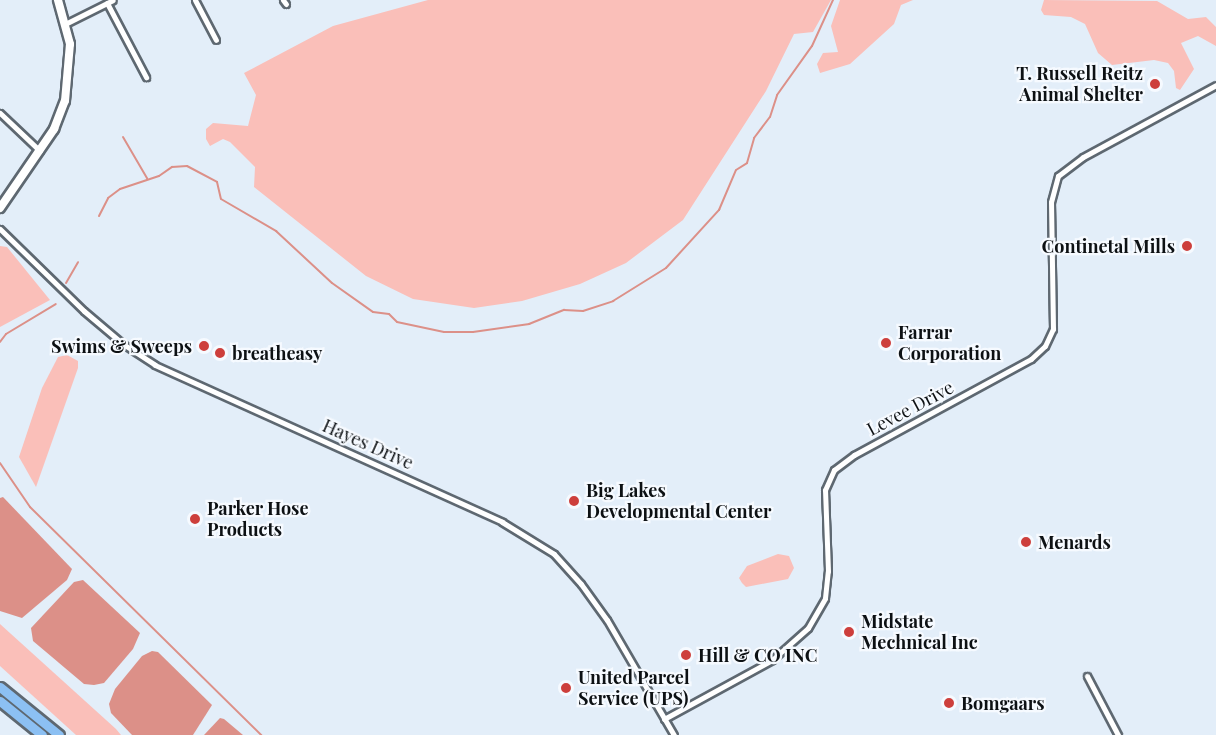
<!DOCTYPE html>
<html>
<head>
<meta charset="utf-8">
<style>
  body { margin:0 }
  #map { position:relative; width:1216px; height:735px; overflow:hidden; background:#e3eef9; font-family:"Playfair Display",serif }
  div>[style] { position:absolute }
  .green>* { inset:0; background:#fabfb9 }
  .water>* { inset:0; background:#dc9088 }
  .stream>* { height:2px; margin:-1px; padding:0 1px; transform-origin:1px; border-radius:1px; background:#dc9088 }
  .roads { filter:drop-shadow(2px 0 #5e6871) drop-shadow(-2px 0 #5e6871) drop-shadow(0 2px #5e6871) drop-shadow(0 -2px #5e6871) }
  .street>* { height:5px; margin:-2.5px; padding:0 2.5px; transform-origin:2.5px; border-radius:2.5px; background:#fff }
  .secondary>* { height:8px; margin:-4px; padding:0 4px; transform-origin:4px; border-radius:4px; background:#fff }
  .highway>* { height:9px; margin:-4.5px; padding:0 4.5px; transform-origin:4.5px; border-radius:4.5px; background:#8cc0f3 }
  .dots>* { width:16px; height:16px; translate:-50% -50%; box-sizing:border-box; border:3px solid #f6faff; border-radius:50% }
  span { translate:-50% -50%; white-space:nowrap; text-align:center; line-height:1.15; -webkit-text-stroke:4.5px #f6faff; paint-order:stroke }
  .poi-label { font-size:18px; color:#0d1114; font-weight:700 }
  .right { translate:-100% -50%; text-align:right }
  .left { translate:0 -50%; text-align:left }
  .street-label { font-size:18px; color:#0d1114 }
</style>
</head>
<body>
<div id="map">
  <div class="green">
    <div style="clip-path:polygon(428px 0,831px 0,813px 32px,794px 34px,766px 91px,683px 220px,626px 263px,580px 284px,522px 301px,474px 308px,413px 299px,366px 276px,254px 187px,255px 167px,230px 142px,223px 139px,210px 146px,206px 139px,206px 129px,213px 123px,248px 126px,256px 95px,244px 73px,333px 26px)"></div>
    <div style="clip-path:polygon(840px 0,913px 0,901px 5px,894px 24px,850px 64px,820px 73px,817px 64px,823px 53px,838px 52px,831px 26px)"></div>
    <div style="clip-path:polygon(1044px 0,1157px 1px,1188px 19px,1206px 17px,1216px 27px,1216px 46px,1198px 36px,1181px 43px,1194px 69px,1180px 90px,1176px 88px,1174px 71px,1168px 63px,1154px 60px,1112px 65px,1098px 53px,1085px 24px,1071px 17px,1044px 15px,1041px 10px)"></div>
    <div style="clip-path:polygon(0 246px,7px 247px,50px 300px,0 327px)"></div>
    <div style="clip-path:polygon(67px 355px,78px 361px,78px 368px,36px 487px,19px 457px,42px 388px,58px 357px)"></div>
    <div style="clip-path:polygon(778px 554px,789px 556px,794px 568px,788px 579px,746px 587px,742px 583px,739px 578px,747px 566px)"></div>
    <div style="clip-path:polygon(0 624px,116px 729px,121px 735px,76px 735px,0 666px)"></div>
  </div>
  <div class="water">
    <div style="clip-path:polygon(3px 497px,72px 569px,67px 580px,22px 618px,0 611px,0 498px)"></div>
    <div style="clip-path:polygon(83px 580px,140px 633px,133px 649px,104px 683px,94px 685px,84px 684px,33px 641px,31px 628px,74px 582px)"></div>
    <div style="clip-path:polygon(152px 651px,158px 652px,212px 705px,193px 735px,132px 735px,111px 713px,109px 704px,115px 689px,142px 656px)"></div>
    <div style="clip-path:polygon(220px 718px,224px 719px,243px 735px,204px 735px)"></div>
  </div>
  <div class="stream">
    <div style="left:123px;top:137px;width:48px;rotate:59.7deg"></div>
    <div style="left:99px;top:216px;width:20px;rotate:-63deg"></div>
    <div style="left:108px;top:198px;width:15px;rotate:-37deg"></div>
    <div style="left:120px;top:189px;width:41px;rotate:-18.4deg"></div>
    <div style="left:159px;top:176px;width:16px;rotate:-35deg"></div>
    <div style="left:172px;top:167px;width:15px;rotate:-4deg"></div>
    <div style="left:187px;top:166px;width:34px;rotate:28deg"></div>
    <div style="left:217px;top:182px;width:17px;rotate:77deg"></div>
    <div style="left:221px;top:199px;width:64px;rotate:30.2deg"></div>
    <div style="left:276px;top:231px;width:76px;rotate:42.9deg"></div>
    <div style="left:332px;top:283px;width:50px;rotate:35.3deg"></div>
    <div style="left:373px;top:312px;width:16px;rotate:7deg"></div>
    <div style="left:389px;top:314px;width:11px;rotate:45deg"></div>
    <div style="left:397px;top:322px;width:48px;rotate:12deg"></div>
    <div style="left:444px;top:332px;width:29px"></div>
    <div style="left:473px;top:332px;width:57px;rotate:-8.1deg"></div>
    <div style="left:529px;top:324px;width:38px;rotate:-22deg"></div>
    <div style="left:564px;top:310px;width:19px;rotate:3deg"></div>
    <div style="left:583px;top:311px;width:32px;rotate:-18deg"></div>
    <div style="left:613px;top:301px;width:62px;rotate:-31.9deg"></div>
    <div style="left:666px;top:268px;width:79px;rotate:-47.6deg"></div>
    <div style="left:719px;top:210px;width:43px;rotate:-67deg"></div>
    <div style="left:736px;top:170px;width:13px;rotate:-32deg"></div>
    <div style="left:747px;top:163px;width:26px;rotate:-74deg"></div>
    <div style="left:754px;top:138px;width:26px;rotate:-53deg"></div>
    <div style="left:770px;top:117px;width:23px;rotate:-72deg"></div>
    <div style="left:777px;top:95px;width:60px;rotate:-54.5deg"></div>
    <div style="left:812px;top:46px;width:51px;rotate:-65.5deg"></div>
    <div style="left:66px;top:283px;width:24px;rotate:-60deg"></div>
    <div style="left:0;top:342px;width:10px;rotate:-53deg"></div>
    <div style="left:6px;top:334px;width:58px;rotate:-31deg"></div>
    <div style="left:0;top:463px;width:53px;rotate:55.7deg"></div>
    <div style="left:30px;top:507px;width:325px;rotate:44.6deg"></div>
  </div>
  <div class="roads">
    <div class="street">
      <div style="left:195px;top:0;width:45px;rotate:62.3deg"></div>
      <div style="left:283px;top:0;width:5px;rotate:53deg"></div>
      <div style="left:107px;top:3px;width:84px;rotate:62.2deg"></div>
      <div style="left:67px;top:23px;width:51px;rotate:-26.6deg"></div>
      <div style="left:0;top:113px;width:55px;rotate:43.5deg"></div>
      <div style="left:0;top:229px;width:117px;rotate:44.3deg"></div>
      <div style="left:84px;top:311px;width:51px;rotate:40.2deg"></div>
      <div style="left:123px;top:344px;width:38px;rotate:33deg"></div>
      <div style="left:155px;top:365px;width:381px;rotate:24.3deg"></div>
      <div style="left:502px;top:522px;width:61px;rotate:31.6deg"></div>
      <div style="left:554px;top:554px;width:40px;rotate:48deg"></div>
      <div style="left:581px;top:584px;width:44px;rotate:54.2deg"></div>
      <div style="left:607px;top:620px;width:133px;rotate:59.8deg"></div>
      <div style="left:1087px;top:676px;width:67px;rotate:62.3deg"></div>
      <div style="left:664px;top:719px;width:123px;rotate:-28.6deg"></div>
      <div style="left:772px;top:660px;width:48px;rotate:-41.6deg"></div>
      <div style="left:808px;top:628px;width:34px;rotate:-60deg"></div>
      <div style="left:825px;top:598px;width:27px;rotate:-84deg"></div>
      <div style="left:828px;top:571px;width:81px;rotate:-92.1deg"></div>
      <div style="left:825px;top:490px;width:22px;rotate:-66deg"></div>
      <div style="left:834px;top:470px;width:25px;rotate:-37deg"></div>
      <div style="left:854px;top:455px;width:201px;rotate:-28.5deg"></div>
      <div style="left:1031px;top:359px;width:19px;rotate:-43deg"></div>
      <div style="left:1045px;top:346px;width:19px;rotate:-65deg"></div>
      <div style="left:1053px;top:329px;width:127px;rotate:-90.9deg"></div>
      <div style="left:1051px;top:202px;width:27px;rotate:-75deg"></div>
      <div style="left:1058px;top:176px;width:31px;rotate:-37deg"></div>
      <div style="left:1083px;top:157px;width:151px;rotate:-28.4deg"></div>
    </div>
    <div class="secondary">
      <div style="left:0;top:208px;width:96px;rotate:-55.6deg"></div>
      <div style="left:54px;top:129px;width:30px;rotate:-69deg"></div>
      <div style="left:65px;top:101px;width:57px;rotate:-85deg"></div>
      <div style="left:70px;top:44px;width:46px;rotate:-105.3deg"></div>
    </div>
    <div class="highway">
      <div style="left:0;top:687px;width:76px;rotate:39.1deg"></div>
      <div style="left:0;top:701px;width:54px;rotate:39deg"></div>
    </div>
  </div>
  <div class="dots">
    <div style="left:1155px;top:84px;background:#cd3f3c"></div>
    <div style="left:1187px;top:246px;background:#cd3f3c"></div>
    <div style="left:886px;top:343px;background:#cd3f3c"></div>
    <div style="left:204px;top:346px;background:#cd3f3c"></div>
    <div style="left:220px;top:353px;background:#cd3f3c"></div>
    <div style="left:574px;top:501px;background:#cd3f3c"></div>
    <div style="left:195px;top:519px;background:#cd3f3c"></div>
    <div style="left:1026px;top:542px;background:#cd3f3c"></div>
    <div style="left:849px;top:632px;background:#cd3f3c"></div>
    <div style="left:686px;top:655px;background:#cd3f3c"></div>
    <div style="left:566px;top:688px;background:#cd3f3c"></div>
    <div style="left:949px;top:703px;background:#cd3f3c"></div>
  </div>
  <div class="poi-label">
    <span class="right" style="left:1143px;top:84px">T. Russell Reitz<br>Animal Shelter</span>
    <span class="right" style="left:1175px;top:246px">Continetal Mills</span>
    <span class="left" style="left:898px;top:343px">Farrar<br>Corporation</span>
    <span class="right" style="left:192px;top:346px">Swims &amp; Sweeps</span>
    <span class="left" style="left:232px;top:353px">breatheasy</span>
    <span class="left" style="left:586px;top:501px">Big Lakes<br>Developmental Center</span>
    <span class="left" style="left:207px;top:519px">Parker Hose<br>Products</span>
    <span class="left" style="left:1038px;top:542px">Menards</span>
    <span class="left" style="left:861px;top:632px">Midstate<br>Mechnical Inc</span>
    <span class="left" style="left:698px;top:655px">Hill &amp; CO INC</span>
    <span class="left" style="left:578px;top:688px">United Parcel<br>Service (UPS)</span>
    <span class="left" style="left:961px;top:703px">Bomgaars</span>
  </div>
  <div class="street-label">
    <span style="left:910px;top:408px;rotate:-28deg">Levee Drive</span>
    <span style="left:368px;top:444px;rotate:24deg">Hayes Drive</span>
  </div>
</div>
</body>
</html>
